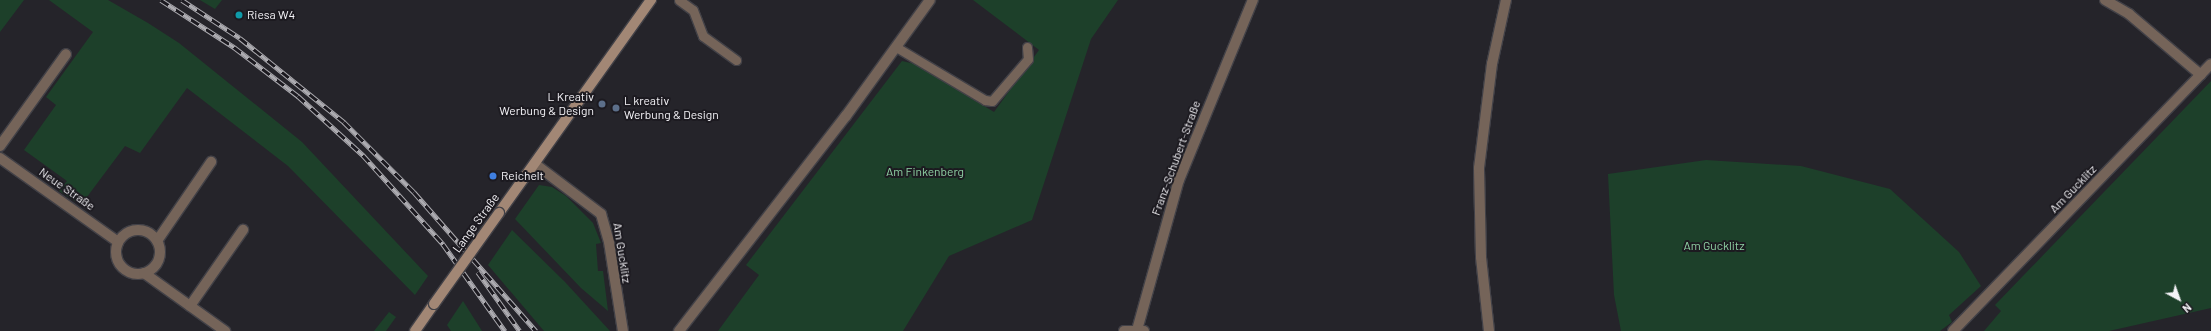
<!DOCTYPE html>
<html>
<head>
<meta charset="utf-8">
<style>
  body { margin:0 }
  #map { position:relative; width:2211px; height:331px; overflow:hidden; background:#25242a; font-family:Barlow,sans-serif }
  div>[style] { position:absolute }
  .green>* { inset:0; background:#1d402a }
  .roads { filter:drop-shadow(1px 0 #424147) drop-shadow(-1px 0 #424147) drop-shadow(0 1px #424147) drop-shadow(0 -1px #424147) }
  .lane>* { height:9px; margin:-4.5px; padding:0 4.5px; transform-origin:4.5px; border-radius:4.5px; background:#756459 }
  .street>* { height:10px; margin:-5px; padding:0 5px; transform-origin:5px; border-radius:5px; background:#756459 }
  .street>.ring { margin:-5px; padding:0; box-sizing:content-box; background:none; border:10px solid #756459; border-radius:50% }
  .secondary>* { height:10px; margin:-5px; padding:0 5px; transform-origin:5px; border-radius:5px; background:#a28775 }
  .rail>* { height:4.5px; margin-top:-2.25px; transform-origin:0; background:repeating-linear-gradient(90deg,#1c1a20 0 9px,#adacb1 0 18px); box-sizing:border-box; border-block:1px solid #adacb1 }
  .bridges { filter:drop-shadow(1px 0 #424147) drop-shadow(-1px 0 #424147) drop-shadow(0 1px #424147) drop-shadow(0 -1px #424147) }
  .secondary-bridge>* { height:10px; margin:-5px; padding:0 5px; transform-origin:5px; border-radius:5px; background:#a28775 }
  .dots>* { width:11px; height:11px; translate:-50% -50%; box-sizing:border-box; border:2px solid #1c1a20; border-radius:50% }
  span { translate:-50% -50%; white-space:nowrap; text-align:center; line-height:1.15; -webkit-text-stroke:4px #1c1a20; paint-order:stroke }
  .poi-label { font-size:12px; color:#f4f3f7 }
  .left { translate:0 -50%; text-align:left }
  .right { translate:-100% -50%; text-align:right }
  .street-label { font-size:12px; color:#f4f3f7 }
  .park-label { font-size:12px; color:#8fd1a4 }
  .north { position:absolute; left:2159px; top:279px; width:40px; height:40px; -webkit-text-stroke:3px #1c1a20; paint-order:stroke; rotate:139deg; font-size:11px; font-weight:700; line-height:16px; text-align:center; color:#f4f3f7 }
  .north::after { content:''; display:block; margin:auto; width:14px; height:18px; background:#f4f3f7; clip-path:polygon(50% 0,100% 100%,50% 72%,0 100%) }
</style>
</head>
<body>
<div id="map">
  <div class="green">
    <div style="clip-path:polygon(0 0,24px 0,0 32px)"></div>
    <div style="clip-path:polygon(49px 0,108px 0,148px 23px,179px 43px,302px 142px,428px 276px,415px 295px,288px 166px,187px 88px,140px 153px,125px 146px,81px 205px,59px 191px,67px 181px,24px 150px,56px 105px,46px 97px,93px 32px)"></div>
    <div style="clip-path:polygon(200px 0,222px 0,215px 9px)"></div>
    <div style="clip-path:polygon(973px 0,1118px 0,1091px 39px,1032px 220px,949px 256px,903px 331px,718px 331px,759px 275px,746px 265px,902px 61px,915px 64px,994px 112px,1039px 50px)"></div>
    <div style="clip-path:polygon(2211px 81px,2211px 308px,2109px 331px,1984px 331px,2001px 311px,1995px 305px)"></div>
    <div style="clip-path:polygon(1706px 160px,1801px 166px,1890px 189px,1959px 252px,1981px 286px,1949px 315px,1952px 322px,1940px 331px,1621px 331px,1614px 295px,1608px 174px)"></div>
    <div style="clip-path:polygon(539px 185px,552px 187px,566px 196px,593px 223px,601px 243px,596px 244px,598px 271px,603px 271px,608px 311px,581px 288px,515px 219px)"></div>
    <div style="clip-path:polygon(512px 230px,565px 282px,610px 331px,544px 331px,488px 265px)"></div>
    <div style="clip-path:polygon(463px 301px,482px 331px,451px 331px,447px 325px)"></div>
    <div style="clip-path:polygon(389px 312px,396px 317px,386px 331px,374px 331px)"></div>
  </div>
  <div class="roads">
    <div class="lane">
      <div style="left:679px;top:0;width:17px;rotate:36deg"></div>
      <div style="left:693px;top:10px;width:28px;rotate:69deg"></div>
      <div style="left:703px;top:36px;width:41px;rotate:36deg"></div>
      <div style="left:896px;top:47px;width:104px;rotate:30.8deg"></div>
      <div style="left:985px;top:100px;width:7px;rotate:8deg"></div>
      <div style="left:992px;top:101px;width:55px;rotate:-49.4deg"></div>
      <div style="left:1028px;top:59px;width:12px;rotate:-95deg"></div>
    </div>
    <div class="street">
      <div style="left:2105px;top:0;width:28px;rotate:30deg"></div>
      <div style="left:2129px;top:14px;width:94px;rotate:40.3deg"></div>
      <div style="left:0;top:146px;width:113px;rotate:-54.3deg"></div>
      <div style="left:0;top:158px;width:145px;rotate:35.4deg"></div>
      <div style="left:535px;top:164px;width:83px;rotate:37.1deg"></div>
      <div style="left:601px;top:214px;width:29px;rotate:74deg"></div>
      <div style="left:609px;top:242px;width:90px;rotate:81.1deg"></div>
      <div class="ring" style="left:116px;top:230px;width:34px;height:34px"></div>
      <div style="left:157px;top:241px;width:96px;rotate:-55.6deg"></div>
      <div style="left:144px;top:273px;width:100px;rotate:35.6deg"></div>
      <div style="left:190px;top:306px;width:93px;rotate:-55.1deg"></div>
      <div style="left:1137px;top:330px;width:156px;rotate:-74.4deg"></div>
      <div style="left:1179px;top:180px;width:195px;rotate:-67.7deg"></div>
      <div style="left:679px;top:331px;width:272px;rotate:-52.2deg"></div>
      <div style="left:846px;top:116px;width:143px;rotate:-54.1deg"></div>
      <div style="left:1124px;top:331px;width:20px"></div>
      <div style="left:1489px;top:331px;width:74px;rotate:-96.2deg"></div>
      <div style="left:1481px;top:257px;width:89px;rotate:-91.3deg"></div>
      <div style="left:1479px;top:168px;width:105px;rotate:-82.9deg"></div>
      <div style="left:1492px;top:64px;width:66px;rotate:-77.7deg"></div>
      <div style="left:1953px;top:331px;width:371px;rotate:-46deg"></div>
    </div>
    <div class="secondary">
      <div style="left:499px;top:213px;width:262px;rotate:-54.5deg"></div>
      <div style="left:415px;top:331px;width:33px;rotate:-55deg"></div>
    </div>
  </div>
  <div class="rail">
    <div style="left:161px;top:0;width:87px;rotate:32.8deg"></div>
    <div style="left:234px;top:47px;width:81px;rotate:37.4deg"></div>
    <div style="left:298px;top:96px;width:88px;rotate:42.2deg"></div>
    <div style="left:363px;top:155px;width:120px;rotate:48deg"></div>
    <div style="left:443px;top:244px;width:107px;rotate:54.5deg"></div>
    <div style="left:182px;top:0;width:69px;rotate:33.2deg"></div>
    <div style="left:240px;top:38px;width:134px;rotate:38.9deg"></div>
    <div style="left:344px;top:122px;width:99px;rotate:45deg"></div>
    <div style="left:414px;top:192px;width:185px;rotate:48.7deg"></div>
    <div style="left:478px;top:272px;width:72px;rotate:54.6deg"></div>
  </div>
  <div class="bridges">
    <div class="secondary-bridge">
      <div style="left:434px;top:304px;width:112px;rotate:-54.5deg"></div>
    </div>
  </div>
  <div class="dots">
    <div style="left:239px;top:15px;background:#0f9aa8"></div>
    <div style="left:602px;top:104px;background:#5c6f8a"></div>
    <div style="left:616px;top:108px;background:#5c6f8a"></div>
    <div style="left:493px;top:176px;background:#3f7fe0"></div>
  </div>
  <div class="poi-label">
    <span class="left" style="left:247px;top:15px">Riesa W4</span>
    <span class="right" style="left:594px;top:104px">L Kreativ<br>Werbung &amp; Design</span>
    <span class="left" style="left:624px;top:108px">L kreativ<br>Werbung &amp; Design</span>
    <span class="left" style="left:501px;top:176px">Reichelt</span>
  </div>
  <div class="street-label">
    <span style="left:1176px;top:158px;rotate:-70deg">Franz-Schubert-Straße</span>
    <span style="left:67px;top:189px;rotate:35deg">Neue Straße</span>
    <span style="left:2073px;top:189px;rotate:-46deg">Am Gucklitz</span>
    <span style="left:476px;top:223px;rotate:-54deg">Lange Straße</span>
    <span style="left:622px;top:253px;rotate:81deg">Am Gucklitz</span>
  </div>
  <div class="park-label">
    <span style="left:925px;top:172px">Am Finkenberg</span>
    <span style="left:1714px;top:246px">Am Gucklitz</span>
  </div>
  <div class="north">N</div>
</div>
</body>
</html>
